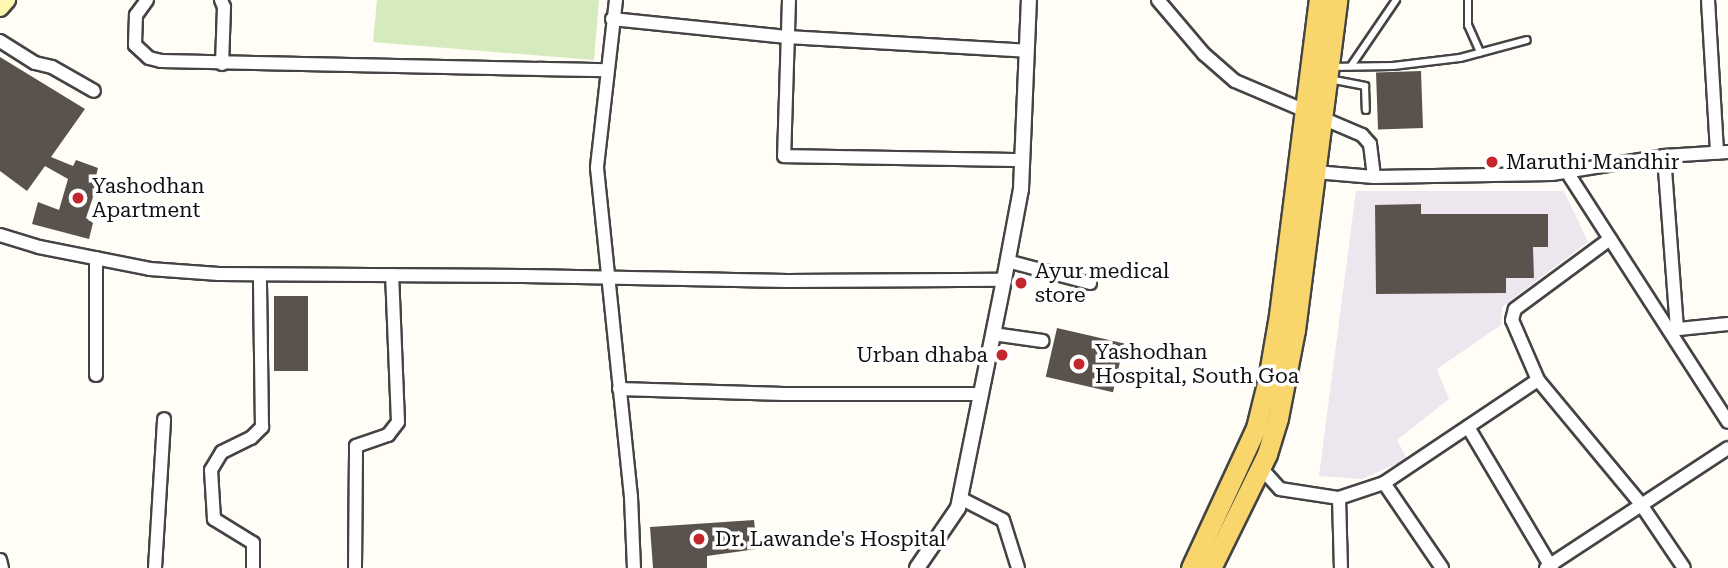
<!DOCTYPE html>
<html>
<head>
<meta charset="utf-8">
<style>
  body { margin:0 }
  #map { position:relative; width:1728px; height:568px; overflow:hidden; background:#fffdf5; font-family:"Roboto Serif",serif }
  div>[style] { position:absolute }
  .industrial>* { inset:0; background:#eee6ef }
  .green>* { inset:0; background:#d5ebbd }
  .building>* { inset:0; background:#5a524d; transform-origin:0 0 }
  .roads { filter:drop-shadow(2px 0 #444) drop-shadow(-2px 0 #444) drop-shadow(0 2px #444) drop-shadow(0 -2px #444) }
  .service>* { height:6px; margin:-3px; padding:0 3px; transform-origin:3px; border-radius:3px; background:#fff }
  .minor>* { height:12px; margin:-6px; padding:0 6px; transform-origin:6px; border-radius:6px; background:#fff }
  .tertiary>* { height:14px; margin:-7px; padding:0 7px; transform-origin:7px; border-radius:7px; background:#fff }
  .secondary>* { height:16px; margin:-8px; padding:0 8px; transform-origin:8px; border-radius:8px; background:#fff6b0 }
  .primary>* { height:19px; margin:-9.5px; padding:0 9.5px; transform-origin:9.5px; border-radius:9.5px; background:#f9d66b }
  .dots>* { width:19px; height:19px; translate:-50% -50%; box-sizing:border-box; border:4px solid #fff; border-radius:50% }
  span { translate:-50% -50%; white-space:nowrap; text-align:center; line-height:1.15; -webkit-text-stroke:7px #fff; paint-order:stroke }
  .poi-label { font-size:21px; color:#111 }
  .left { translate:0 -50%; text-align:left }
  .right { translate:-100% -50%; text-align:right }
</style>
</head>
<body>
<div id="map">
  <div class="industrial">
    <div style="clip-path:polygon(1356px 191px,1564px 191px,1588px 242px,1502px 307px,1501px 325px,1437px 369px,1449px 399px,1397px 440px,1407px 459px,1362px 479px,1319px 476px)"></div>
  </div>
  <div class="green">
    <div style="clip-path:polygon(377px 0,599px 0,594px 60px,373px 42px)"></div>
  </div>
  <div class="building">
    <div style="clip-path:polygon(0 57px,85px 109px,51px 157px,73px 166px,76px 160px,98px 168px,96px 176px,104px 181px,103px 191px,95px 191px,86px 218px,93px 223px,89px 239px,32px 224px,38px 202px,59px 210px,68px 179px,45px 166px,27px 191px,0 171px)"></div>
    <div style="left:1421px;top:71px;width:57px;height:45px;rotate:88deg"></div>
    <div style="clip-path:polygon(1421px 204px,1421px 214px,1548px 214px,1548px 247px,1533px 247px,1534px 278px,1506px 278px,1506px 293px,1376px 294px,1375px 205px)"></div>
    <div style="left:274px;top:296px;width:34px;height:75px"></div>
    <div style="left:1057px;top:328px;width:69px;height:50px;rotate:13deg"></div>
    <div style="clip-path:polygon(754px 520px,757px 549px,707px 556px,707px 568px,653px 568px,650px 527px)"></div>
  </div>
  <div class="roads">
    <div class="service">
      <div style="left:1468px;top:0;width:25px;rotate:90deg"></div>
      <div style="left:1468px;top:25px;width:30px;rotate:66deg"></div>
      <div style="left:1351px;top:66px;width:80px;rotate:-55.7deg"></div>
      <div style="left:1330px;top:67px;width:63px;rotate:-0.9deg"></div>
      <div style="left:1393px;top:66px;width:67px;rotate:-6.8deg"></div>
      <div style="left:1460px;top:58px;width:69px;rotate:-15deg"></div>
      <div style="left:1329px;top:79px;width:37px;rotate:11deg"></div>
      <div style="left:1365px;top:86px;width:24px;rotate:88deg"></div>
    </div>
    <div class="minor">
      <div style="left:147px;top:0;width:19px;rotate:126deg"></div>
      <div style="left:136px;top:15px;width:30px;rotate:92deg"></div>
      <div style="left:135px;top:45px;width:19px;rotate:43deg"></div>
      <div style="left:149px;top:58px;width:12px;rotate:14deg"></div>
      <div style="left:161px;top:61px;width:446px;rotate:1.2deg"></div>
      <div style="left:221px;top:0;width:8px;rotate:67deg"></div>
      <div style="left:224px;top:7px;width:57px;rotate:92deg"></div>
      <div style="left:616px;top:0;width:169px;rotate:96.5deg"></div>
      <div style="left:597px;top:168px;width:331px;rotate:84.1deg"></div>
      <div style="left:631px;top:497px;width:71px;rotate:87.6deg"></div>
      <div style="left:789px;top:0;width:156px;rotate:91.8deg"></div>
      <div style="left:784px;top:156px;width:239px;rotate:1deg"></div>
      <div style="left:1158px;top:0;width:71px;rotate:49.6deg"></div>
      <div style="left:1204px;top:54px;width:41px;rotate:41.1deg"></div>
      <div style="left:1235px;top:81px;width:138px;rotate:23deg"></div>
      <div style="left:1362px;top:135px;width:12px;rotate:48deg"></div>
      <div style="left:1370px;top:144px;width:33px;rotate:83deg"></div>
      <div style="left:1708px;top:0;width:153px;rotate:86.6deg"></div>
      <div style="left:612px;top:19px;width:176px;rotate:5.9deg"></div>
      <div style="left:787px;top:37px;width:240px;rotate:3.3deg"></div>
      <div style="left:0;top:41px;width:41px;rotate:32.2deg"></div>
      <div style="left:35px;top:63px;width:17px;rotate:13deg"></div>
      <div style="left:52px;top:67px;width:48px;rotate:29.7deg"></div>
      <div style="left:1664px;top:156px;width:173px;rotate:85.7deg"></div>
      <div style="left:1315px;top:172px;width:59px;rotate:4.8deg"></div>
      <div style="left:1374px;top:177px;width:178px;rotate:-1deg"></div>
      <div style="left:1552px;top:174px;width:113px;rotate:-9.1deg"></div>
      <div style="left:1664px;top:156px;width:64px;rotate:-3.6deg"></div>
      <div style="left:1567px;top:172px;width:297px;rotate:57.2deg"></div>
      <div style="left:0;top:235px;width:41px;rotate:17.1deg"></div>
      <div style="left:39px;top:247px;width:113px;rotate:11.2deg"></div>
      <div style="left:150px;top:269px;width:69px;rotate:4.1deg"></div>
      <div style="left:219px;top:274px;width:304px;rotate:0.4deg"></div>
      <div style="left:523px;top:276px;width:264px;rotate:1.1deg"></div>
      <div style="left:787px;top:281px;width:217px;rotate:-0.3deg"></div>
      <div style="left:96px;top:258px;width:117px;rotate:90deg"></div>
      <div style="left:1007px;top:261px;width:86px;rotate:14.8deg"></div>
      <div style="left:1669px;top:330px;width:59px;rotate:-5.8deg"></div>
      <div style="left:993px;top:334px;width:50px;rotate:8deg"></div>
      <div style="left:1538px;top:380px;width:160px;rotate:50.3deg"></div>
      <div style="left:1640px;top:503px;width:78px;rotate:55.9deg"></div>
      <div style="left:619px;top:389px;width:165px;rotate:1.7deg"></div>
      <div style="left:784px;top:394px;width:197px"></div>
      <div style="left:1468px;top:427px;width:161px;rotate:59.3deg"></div>
      <div style="left:1550px;top:565px;width:5px;rotate:143deg"></div>
      <div style="left:1261px;top:468px;width:28px;rotate:48deg"></div>
      <div style="left:1280px;top:489px;width:60px;rotate:8.7deg"></div>
      <div style="left:1339px;top:498px;width:70px;rotate:88.4deg"></div>
      <div style="left:960px;top:498px;width:48px;rotate:27.1deg"></div>
      <div style="left:1003px;top:520px;width:50px;rotate:72.6deg"></div>
      <div style="left:1339px;top:498px;width:47px;rotate:-18.4deg"></div>
      <div style="left:0;top:560px;width:8px;rotate:76deg"></div>
      <div style="left:155px;top:568px;width:149px;rotate:-86.5deg"></div>
      <div style="left:253px;top:568px;width:25px;rotate:-90deg"></div>
      <div style="left:253px;top:543px;width:46px;rotate:-148.4deg"></div>
      <div style="left:214px;top:519px;width:49px;rotate:-93.5deg"></div>
      <div style="left:211px;top:470px;width:21px;rotate:-59deg"></div>
      <div style="left:222px;top:452px;width:32px;rotate:-26deg"></div>
      <div style="left:251px;top:438px;width:16px;rotate:-45deg"></div>
      <div style="left:262px;top:427px;width:152px;rotate:-90.8deg"></div>
      <div style="left:355px;top:568px;width:122px;rotate:-89.5deg"></div>
      <div style="left:356px;top:446px;width:34px;rotate:-19deg"></div>
      <div style="left:388px;top:435px;width:16px;rotate:-52deg"></div>
      <div style="left:398px;top:422px;width:147px;rotate:-92.3deg"></div>
      <div style="left:1442px;top:568px;width:103px;rotate:-124.3deg"></div>
      <div style="left:1384px;top:483px;width:185px;rotate:-33.8deg"></div>
      <div style="left:1538px;top:380px;width:65px;rotate:-113.4deg"></div>
      <div style="left:1512px;top:320px;width:11px;rotate:-75deg"></div>
      <div style="left:1515px;top:309px;width:118px;rotate:-36.4deg"></div>
      <div style="left:1552px;top:568px;width:4px;rotate:-124deg"></div>
      <div style="left:1550px;top:565px;width:213px;rotate:-33.3deg"></div>
    </div>
    <div class="tertiary">
      <div style="left:917px;top:568px;width:73px;rotate:-55.7deg"></div>
      <div style="left:958px;top:508px;width:233px;rotate:-78.6deg"></div>
      <div style="left:1004px;top:280px;width:93px;rotate:-79.4deg"></div>
      <div style="left:1021px;top:189px;width:189px;rotate:-87.6deg"></div>
    </div>
    <div class="secondary">
      <div style="left:0;top:8px;width:11px;rotate:-49deg"></div>
    </div>
    <div class="primary">
      <div style="left:1191px;top:568px;width:154px;rotate:-65.1deg"></div>
      <div style="left:1256px;top:428px;width:50px;rotate:-76.2deg"></div>
      <div style="left:1268px;top:379px;width:65px;rotate:-80.2deg"></div>
      <div style="left:1279px;top:315px;width:318px;rotate:-82.8deg"></div>
      <div style="left:1211px;top:568px;width:127px;rotate:-63.8deg"></div>
      <div style="left:1267px;top:454px;width:38px;rotate:-73deg"></div>
      <div style="left:1278px;top:418px;width:90px;rotate:-79.1deg"></div>
      <div style="left:1295px;top:330px;width:333px;rotate:-82.7deg"></div>
    </div>
  </div>
  <div class="dots">
    <div style="left:1492px;top:162px;background:#c4262e"></div>
    <div style="left:78px;top:198px;background:#c4262e"></div>
    <div style="left:1021px;top:283px;background:#c4262e"></div>
    <div style="left:1002px;top:355px;background:#c4262e"></div>
    <div style="left:1079px;top:364px;background:#c4262e"></div>
    <div style="left:699px;top:539px;background:#c4262e"></div>
  </div>
  <div class="poi-label">
    <span class="left" style="left:1506px;top:162px">Maruthi Mandhir</span>
    <span class="left" style="left:92px;top:198px">Yashodhan<br>Apartment</span>
    <span class="left" style="left:1035px;top:283px">Ayur medical<br>store</span>
    <span class="left" style="left:1095px;top:364px">Yashodhan<br>Hospital, South Goa</span>
    <span class="right" style="left:988px;top:355px">Urban dhaba</span>
    <span class="left" style="left:715px;top:539px">Dr. Lawande's Hospital</span>
  </div>
</div>
</body>
</html>
